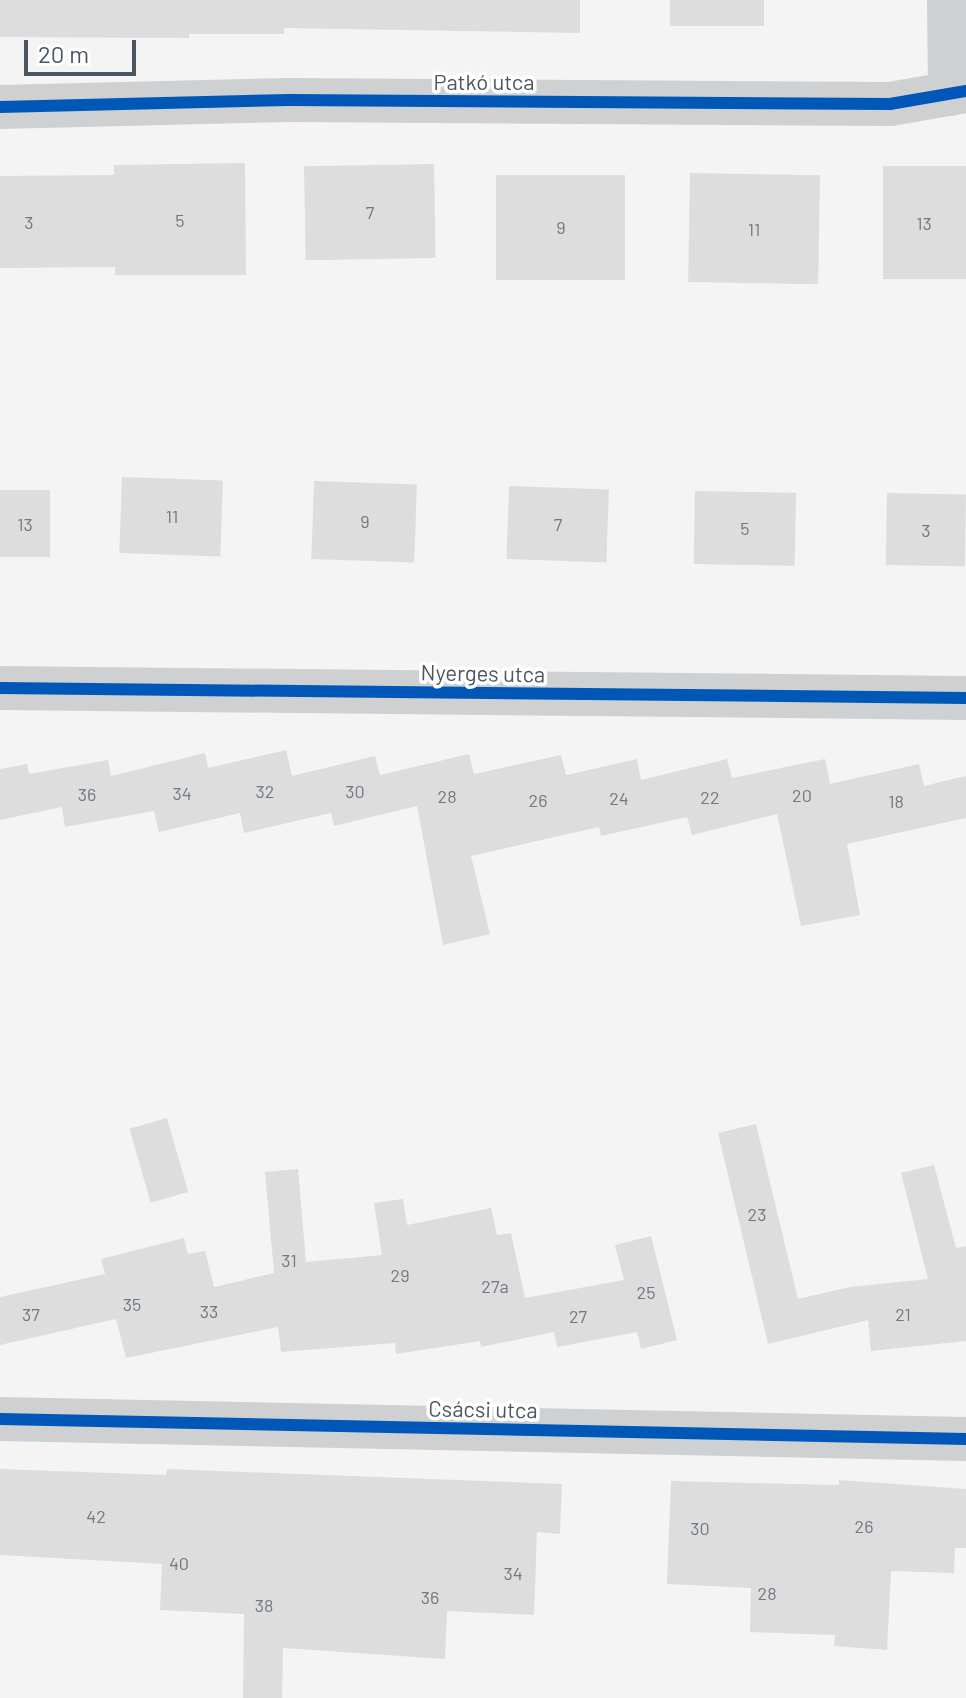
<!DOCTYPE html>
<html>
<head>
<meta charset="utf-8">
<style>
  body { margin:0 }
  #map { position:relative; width:966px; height:1698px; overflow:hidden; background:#f4f4f4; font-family:Barlow,sans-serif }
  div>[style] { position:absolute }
  .building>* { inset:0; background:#ddddde; transform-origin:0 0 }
  .minor>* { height:44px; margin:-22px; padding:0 22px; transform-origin:22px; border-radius:22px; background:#ced0d2 }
  .cycleway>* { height:12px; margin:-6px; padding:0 6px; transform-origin:6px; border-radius:6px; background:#0057b8 }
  span { translate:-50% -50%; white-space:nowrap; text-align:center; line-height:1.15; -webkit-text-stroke:7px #fff; paint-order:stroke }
  .number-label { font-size:18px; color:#707881 }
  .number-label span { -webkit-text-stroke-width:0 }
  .street-label { font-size:22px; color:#4a5661 }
  .scale { position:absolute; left:24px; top:40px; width:112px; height:36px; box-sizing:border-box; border:4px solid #4a5661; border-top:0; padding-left:10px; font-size:24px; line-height:28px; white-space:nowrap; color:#4a5661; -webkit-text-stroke:6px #fff; paint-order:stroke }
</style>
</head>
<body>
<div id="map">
  <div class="building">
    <div style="clip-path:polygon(0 0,580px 0,580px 33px,284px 28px,284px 34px,189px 34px,189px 38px,0 37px)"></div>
    <div style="left:670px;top:0;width:94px;height:26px"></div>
    <div style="clip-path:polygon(245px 163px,246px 275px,115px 275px,115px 267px,0 268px,0 176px,114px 175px,114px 165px)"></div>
    <div style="left:434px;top:164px;width:94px;height:130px;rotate:89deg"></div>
    <div style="left:883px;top:166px;width:83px;height:113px"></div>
    <div style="left:690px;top:173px;width:130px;height:109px;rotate:1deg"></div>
    <div style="left:496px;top:175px;width:129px;height:105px"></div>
    <div style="left:122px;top:477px;width:101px;height:76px;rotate:2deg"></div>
    <div style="left:314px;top:481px;width:103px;height:78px;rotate:2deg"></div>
    <div style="left:509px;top:486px;width:100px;height:73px;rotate:2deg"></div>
    <div style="left:0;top:490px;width:50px;height:67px"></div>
    <div style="left:695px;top:491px;width:101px;height:73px;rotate:1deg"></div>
    <div style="left:887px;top:493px;width:79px;height:72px;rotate:1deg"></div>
    <div style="clip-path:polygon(286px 750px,292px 776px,375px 756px,380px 775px,469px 754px,474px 774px,561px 755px,566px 775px,637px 759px,641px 780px,727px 759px,732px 778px,825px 759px,830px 784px,919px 764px,924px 786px,966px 776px,966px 818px,847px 844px,860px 915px,801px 926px,777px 814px,692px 835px,687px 817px,601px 836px,599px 827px,471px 856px,490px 934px,443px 945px,417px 806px,334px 826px,331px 813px,244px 833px,240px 813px,159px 832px,154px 811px,65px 827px,62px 807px,0 820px,0 769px,27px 764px,29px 774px,108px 760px,111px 776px,205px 753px,208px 768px)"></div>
    <div style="left:167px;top:1118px;width:77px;height:39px;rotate:74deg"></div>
    <div style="clip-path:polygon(756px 1124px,798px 1299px,850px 1287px,928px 1279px,901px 1173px,934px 1165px,956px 1248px,966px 1246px,966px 1341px,871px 1351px,868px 1320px,768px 1344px,718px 1133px)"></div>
    <div style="clip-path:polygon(298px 1169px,306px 1262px,382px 1255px,374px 1203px,403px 1199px,407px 1225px,491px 1208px,497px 1235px,511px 1233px,525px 1298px,624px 1280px,615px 1245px,651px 1236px,677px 1340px,641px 1349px,637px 1332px,557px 1347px,554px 1332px,481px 1347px,480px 1341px,396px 1354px,395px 1343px,281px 1352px,278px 1327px,126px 1358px,116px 1319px,0 1345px,0 1297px,105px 1274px,101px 1259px,184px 1238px,188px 1254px,205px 1251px,214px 1287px,274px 1273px,265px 1172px)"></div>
    <div style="clip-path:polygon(0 1469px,166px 1475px,167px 1469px,562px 1484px,560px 1534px,537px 1532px,534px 1615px,447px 1611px,445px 1659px,283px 1648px,282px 1698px,243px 1698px,244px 1614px,160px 1610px,162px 1564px,0 1555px)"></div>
    <div style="clip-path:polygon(839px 1480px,966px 1489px,966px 1548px,955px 1548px,954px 1573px,891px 1571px,887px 1650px,834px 1646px,835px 1635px,750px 1632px,751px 1588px,667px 1584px,671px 1481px,839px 1485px)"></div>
  </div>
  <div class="minor">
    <div style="left:949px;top:0;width:94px;rotate:89.4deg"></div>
    <div style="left:0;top:107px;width:289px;rotate:-1.4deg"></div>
    <div style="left:289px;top:100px;width:601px;rotate:0.38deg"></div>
    <div style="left:890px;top:104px;width:77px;rotate:-9.7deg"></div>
    <div style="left:0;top:688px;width:966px;rotate:0.59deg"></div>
    <div style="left:0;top:1419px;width:966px;rotate:1.19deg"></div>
  </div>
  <div class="cycleway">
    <div style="left:0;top:107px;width:289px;rotate:-1.4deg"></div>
    <div style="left:289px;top:100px;width:601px;rotate:0.38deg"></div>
    <div style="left:890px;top:104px;width:77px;rotate:-9.7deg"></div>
    <div style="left:0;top:688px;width:966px;rotate:0.59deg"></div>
    <div style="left:0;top:1419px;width:966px;rotate:1.19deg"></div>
  </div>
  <div class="number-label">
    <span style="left:370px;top:212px">7</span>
    <span style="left:180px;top:220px">5</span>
    <span style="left:29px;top:222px">3</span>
    <span style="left:924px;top:223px">13</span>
    <span style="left:561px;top:227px">9</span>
    <span style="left:754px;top:229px">11</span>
    <span style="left:172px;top:516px">11</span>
    <span style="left:365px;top:521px">9</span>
    <span style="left:25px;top:524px">13</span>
    <span style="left:558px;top:524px">7</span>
    <span style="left:745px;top:528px">5</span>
    <span style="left:926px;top:530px">3</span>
    <span style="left:265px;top:791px">32</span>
    <span style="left:355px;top:791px">30</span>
    <span style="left:182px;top:793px">34</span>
    <span style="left:87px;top:794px">36</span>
    <span style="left:802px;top:795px">20</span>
    <span style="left:447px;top:796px">28</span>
    <span style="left:710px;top:797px">22</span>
    <span style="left:619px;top:798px">24</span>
    <span style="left:538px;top:800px">26</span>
    <span style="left:896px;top:801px">18</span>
    <span style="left:757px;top:1214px">23</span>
    <span style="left:289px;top:1260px">31</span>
    <span style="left:400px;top:1275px">29</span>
    <span style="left:495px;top:1286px">27a</span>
    <span style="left:646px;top:1292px">25</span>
    <span style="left:132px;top:1304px">35</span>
    <span style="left:209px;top:1311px">33</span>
    <span style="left:31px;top:1314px">37</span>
    <span style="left:903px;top:1314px">21</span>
    <span style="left:578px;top:1316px">27</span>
    <span style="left:96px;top:1516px">42</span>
    <span style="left:864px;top:1526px">26</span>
    <span style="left:700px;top:1528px">30</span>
    <span style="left:179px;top:1563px">40</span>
    <span style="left:513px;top:1573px">34</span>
    <span style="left:767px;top:1593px">28</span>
    <span style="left:430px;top:1597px">36</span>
    <span style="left:264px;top:1605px">38</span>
  </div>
  <div class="street-label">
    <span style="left:484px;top:82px">Patkó utca</span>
    <span style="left:483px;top:673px;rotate:1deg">Nyerges utca</span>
    <span style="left:483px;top:1409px;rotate:1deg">Csácsi utca</span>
  </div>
  <div class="scale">20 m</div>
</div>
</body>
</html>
